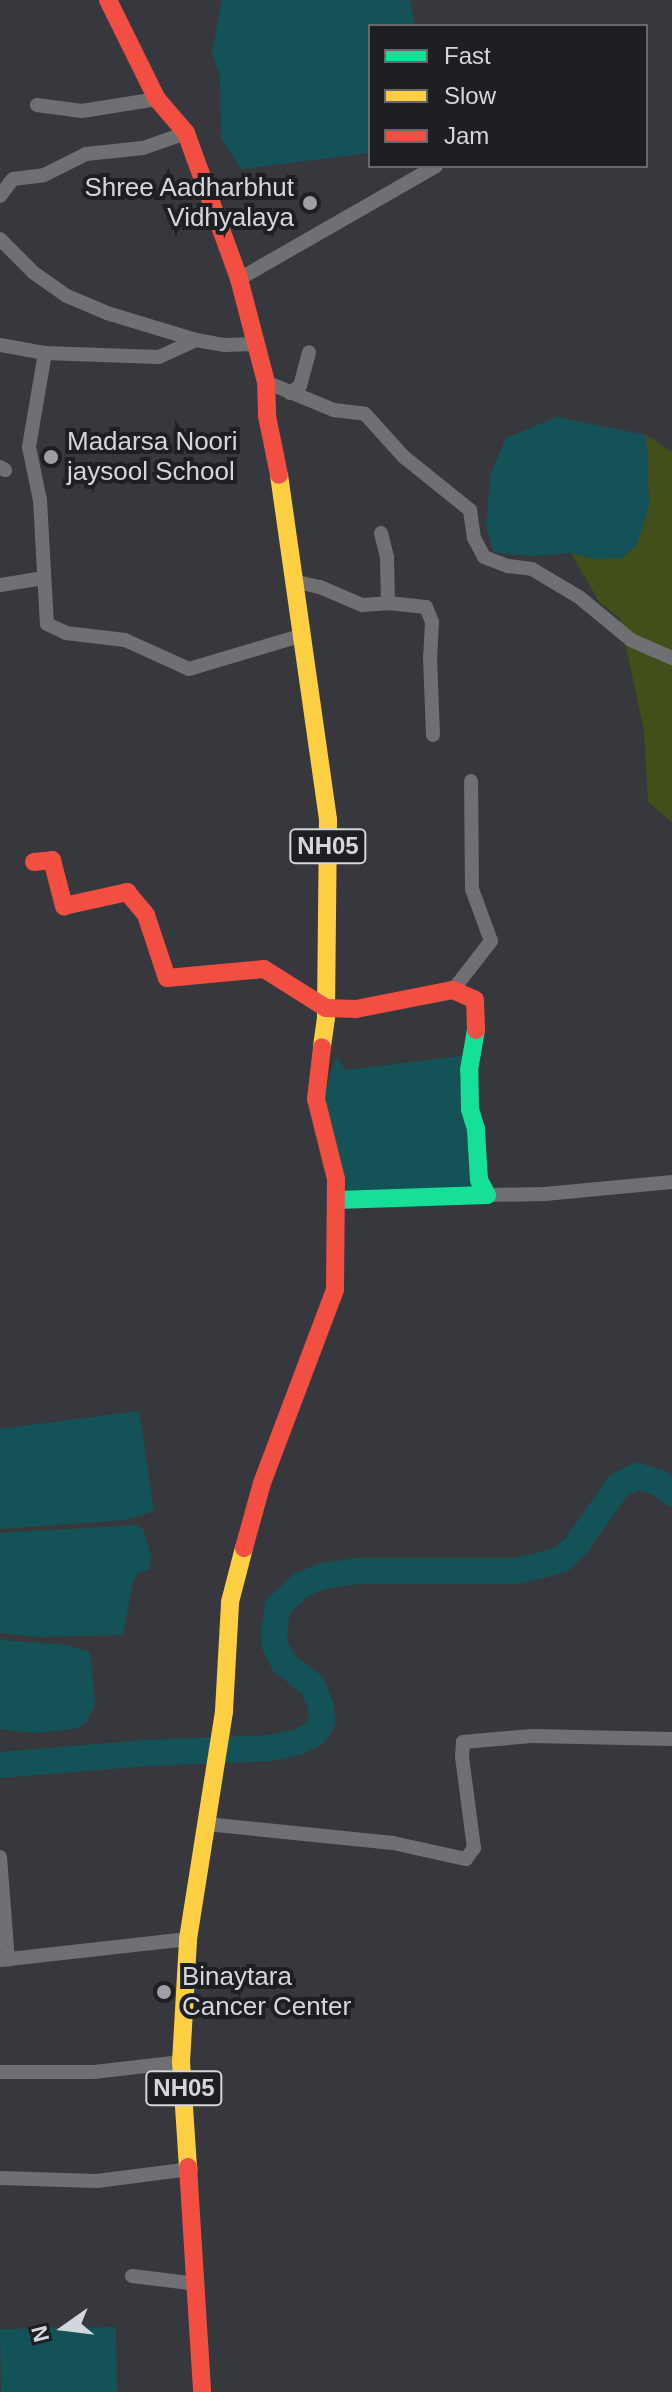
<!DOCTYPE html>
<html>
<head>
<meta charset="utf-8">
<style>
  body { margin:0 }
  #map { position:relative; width:672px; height:2392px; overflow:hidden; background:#37383e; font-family:Helvetica,sans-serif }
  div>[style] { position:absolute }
  .green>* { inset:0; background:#414f1b }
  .water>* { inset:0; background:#135357; transform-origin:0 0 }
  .river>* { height:26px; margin:-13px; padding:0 13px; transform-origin:13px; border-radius:13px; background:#135357 }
  .street>* { height:14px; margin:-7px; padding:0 7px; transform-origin:7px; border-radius:7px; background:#6f7073 }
  .fast>* { height:18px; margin:-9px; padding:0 9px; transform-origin:9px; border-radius:9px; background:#16e098 }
  .slow>* { height:18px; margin:-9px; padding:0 9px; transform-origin:9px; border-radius:9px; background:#ffcf43 }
  .jam>* { height:18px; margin:-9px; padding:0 9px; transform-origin:9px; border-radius:9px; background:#f24e42 }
  .dots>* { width:22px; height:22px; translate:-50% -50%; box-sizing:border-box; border:4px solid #1d1f23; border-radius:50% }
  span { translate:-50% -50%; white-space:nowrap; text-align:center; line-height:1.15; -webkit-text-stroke:8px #1d1f23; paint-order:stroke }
  .shield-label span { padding:2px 6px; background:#1d1f23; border:2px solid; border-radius:6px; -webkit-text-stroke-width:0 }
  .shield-label { font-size:24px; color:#d4d6dd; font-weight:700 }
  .poi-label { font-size:26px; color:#d4d6dd }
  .right { translate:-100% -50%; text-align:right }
  .left { translate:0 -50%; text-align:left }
  .legend { position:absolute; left:368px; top:24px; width:280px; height:144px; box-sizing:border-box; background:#1d1f23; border:2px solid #66686d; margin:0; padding:10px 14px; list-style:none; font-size:24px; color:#d4d6dd }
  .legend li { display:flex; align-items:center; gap:16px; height:40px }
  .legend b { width:40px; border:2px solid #66686d }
  .north { position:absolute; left:24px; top:2288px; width:80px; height:80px; -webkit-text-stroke:6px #1d1f23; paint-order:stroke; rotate:256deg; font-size:22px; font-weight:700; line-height:32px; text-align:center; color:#d4d6dd }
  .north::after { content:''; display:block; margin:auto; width:28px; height:36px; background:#d4d6dd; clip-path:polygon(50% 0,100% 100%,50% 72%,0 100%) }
</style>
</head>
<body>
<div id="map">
  <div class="green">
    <div style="clip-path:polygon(646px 435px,672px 452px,672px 822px,648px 802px,644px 731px,620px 618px,600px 603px,571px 553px,595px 559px,649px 506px)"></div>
  </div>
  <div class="water">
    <div style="clip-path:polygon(222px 0,410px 0,415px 26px,370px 26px,370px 153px,241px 169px,221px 138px,220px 77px,212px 52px)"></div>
    <div style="clip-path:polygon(557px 417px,646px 435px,649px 506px,637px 545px,622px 558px,595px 559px,571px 553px,530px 556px,493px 552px,486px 523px,491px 473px,506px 438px)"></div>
    <div style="clip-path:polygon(469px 1055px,475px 1188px,361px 1196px,347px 1190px,342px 1184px,320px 1107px,336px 1057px,346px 1070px)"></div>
    <div style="clip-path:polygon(139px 1411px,154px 1511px,125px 1520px,0 1529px,0 1429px)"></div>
    <div style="clip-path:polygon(136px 1525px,143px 1529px,151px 1555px,149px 1569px,137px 1574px,133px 1582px,123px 1635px,41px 1637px,0 1633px,0 1533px)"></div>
    <div style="clip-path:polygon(0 1640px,66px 1645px,90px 1652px,95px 1704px,86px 1723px,75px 1729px,34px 1733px,0 1729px)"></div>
    <div style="left:116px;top:2327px;width:65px;height:116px;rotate:89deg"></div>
  </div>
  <div class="river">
    <div style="left:0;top:1765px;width:147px;rotate:-4.7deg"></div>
    <div style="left:147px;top:1753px;width:123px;rotate:-2.3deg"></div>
    <div style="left:270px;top:1748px;width:29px;rotate:-12deg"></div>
    <div style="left:298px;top:1742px;width:18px;rotate:-27deg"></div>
    <div style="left:314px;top:1734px;width:14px;rotate:-56deg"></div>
    <div style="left:322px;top:1722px;width:16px;rotate:-94deg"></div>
    <div style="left:321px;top:1706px;width:23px;rotate:-113deg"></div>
    <div style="left:312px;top:1685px;width:36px;rotate:-142deg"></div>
    <div style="left:284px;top:1663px;width:20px;rotate:-117deg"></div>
    <div style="left:275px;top:1645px;width:14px;rotate:-94deg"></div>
    <div style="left:274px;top:1631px;width:24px;rotate:-81deg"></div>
    <div style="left:278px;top:1607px;width:32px;rotate:-44deg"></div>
    <div style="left:301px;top:1585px;width:24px;rotate:-22deg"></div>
    <div style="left:323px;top:1576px;width:35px;rotate:-8deg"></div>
    <div style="left:358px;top:1571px;width:157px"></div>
    <div style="left:515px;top:1571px;width:25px;rotate:-12deg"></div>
    <div style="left:539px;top:1566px;width:24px;rotate:-17deg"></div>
    <div style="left:562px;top:1559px;width:19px;rotate:-43deg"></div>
    <div style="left:576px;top:1546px;width:73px;rotate:-55deg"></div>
    <div style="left:618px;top:1486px;width:21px;rotate:-28deg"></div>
    <div style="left:637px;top:1476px;width:24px;rotate:17deg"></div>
    <div style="left:660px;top:1483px;width:16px;rotate:40deg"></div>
  </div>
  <div class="street">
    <div style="left:37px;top:105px;width:45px;rotate:7.6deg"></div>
    <div style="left:82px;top:111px;width:76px;rotate:-9.1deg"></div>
    <div style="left:0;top:196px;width:21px;rotate:-53deg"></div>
    <div style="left:13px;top:179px;width:31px;rotate:-7deg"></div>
    <div style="left:44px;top:175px;width:47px;rotate:-26.6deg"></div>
    <div style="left:86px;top:154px;width:57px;rotate:-6deg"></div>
    <div style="left:143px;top:148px;width:46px;rotate:-19.2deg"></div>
    <div style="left:0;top:239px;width:48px;rotate:45deg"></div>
    <div style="left:34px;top:273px;width:40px;rotate:34.9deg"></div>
    <div style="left:67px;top:296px;width:43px;rotate:23deg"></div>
    <div style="left:107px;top:313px;width:93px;rotate:16.9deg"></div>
    <div style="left:196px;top:340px;width:29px;rotate:10deg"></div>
    <div style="left:225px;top:345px;width:30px;rotate:-2deg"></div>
    <div style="left:239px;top:279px;width:227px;rotate:-29.8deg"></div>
    <div style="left:0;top:345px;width:46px;rotate:10.1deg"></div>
    <div style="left:45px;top:353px;width:114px;rotate:2deg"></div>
    <div style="left:159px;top:357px;width:41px;rotate:-24.7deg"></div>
    <div style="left:45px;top:353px;width:95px;rotate:99.7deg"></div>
    <div style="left:29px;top:447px;width:54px;rotate:78.3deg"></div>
    <div style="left:40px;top:500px;width:124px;rotate:86.8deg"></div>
    <div style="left:47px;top:624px;width:21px;rotate:25deg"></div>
    <div style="left:66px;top:633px;width:59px;rotate:6.8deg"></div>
    <div style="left:125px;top:640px;width:70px;rotate:24.4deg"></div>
    <div style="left:189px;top:669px;width:116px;rotate:-16.6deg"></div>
    <div style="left:266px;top:382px;width:74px;rotate:22.4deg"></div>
    <div style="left:334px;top:410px;width:31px;rotate:7deg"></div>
    <div style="left:365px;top:414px;width:58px;rotate:47.8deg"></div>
    <div style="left:404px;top:457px;width:85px;rotate:38.8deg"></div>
    <div style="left:470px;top:510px;width:28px;rotate:82deg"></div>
    <div style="left:474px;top:538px;width:21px;rotate:62deg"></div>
    <div style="left:484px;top:557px;width:26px;rotate:21deg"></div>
    <div style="left:508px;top:566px;width:24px;rotate:7deg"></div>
    <div style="left:532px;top:569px;width:55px;rotate:30.8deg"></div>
    <div style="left:579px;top:597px;width:67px;rotate:39.6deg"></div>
    <div style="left:631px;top:640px;width:45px;rotate:23.7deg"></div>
    <div style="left:290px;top:393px;width:12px;rotate:-35deg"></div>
    <div style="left:300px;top:386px;width:35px;rotate:-75deg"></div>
    <div style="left:0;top:467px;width:6px;rotate:31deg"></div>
    <div style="left:381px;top:533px;width:25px;rotate:76deg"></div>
    <div style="left:387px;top:557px;width:46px;rotate:88.8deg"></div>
    <div style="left:293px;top:581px;width:28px;rotate:13deg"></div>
    <div style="left:320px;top:587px;width:46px;rotate:23.2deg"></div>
    <div style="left:362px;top:605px;width:26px;rotate:-4deg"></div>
    <div style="left:388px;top:603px;width:38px;rotate:6deg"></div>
    <div style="left:426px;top:607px;width:16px;rotate:68deg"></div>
    <div style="left:432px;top:622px;width:35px;rotate:93deg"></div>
    <div style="left:430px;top:657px;width:78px;rotate:87.8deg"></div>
    <div style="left:0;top:585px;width:44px;rotate:-9.2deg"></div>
    <div style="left:453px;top:990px;width:62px;rotate:-52.2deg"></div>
    <div style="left:491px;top:941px;width:55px;rotate:-110.1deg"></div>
    <div style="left:472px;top:889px;width:108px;rotate:-90.5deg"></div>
    <div style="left:487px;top:1195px;width:58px;rotate:-1deg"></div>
    <div style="left:545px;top:1194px;width:128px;rotate:-5.4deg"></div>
    <div style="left:206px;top:1824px;width:188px;rotate:5.8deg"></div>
    <div style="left:393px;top:1843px;width:75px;rotate:12.4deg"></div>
    <div style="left:466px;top:1859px;width:14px;rotate:-54deg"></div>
    <div style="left:474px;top:1848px;width:92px;rotate:-97.5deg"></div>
    <div style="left:462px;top:1757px;width:15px;rotate:-86deg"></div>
    <div style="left:463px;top:1742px;width:69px;rotate:-5deg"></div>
    <div style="left:532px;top:1736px;width:140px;rotate:1.2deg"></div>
    <div style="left:0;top:1857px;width:103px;rotate:85.6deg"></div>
    <div style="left:0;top:1960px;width:189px;rotate:-6.4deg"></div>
    <div style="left:0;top:2072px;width:94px"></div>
    <div style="left:94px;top:2072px;width:88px;rotate:-6.6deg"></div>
    <div style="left:0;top:2178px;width:97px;rotate:1.8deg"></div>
    <div style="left:97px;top:2181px;width:95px;rotate:-7.3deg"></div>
    <div style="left:132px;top:2276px;width:66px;rotate:6.9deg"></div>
  </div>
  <div class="fast">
    <div style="left:336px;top:1200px;width:151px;rotate:-1.9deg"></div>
    <div style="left:487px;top:1195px;width:17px;rotate:-118deg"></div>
    <div style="left:479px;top:1180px;width:51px;rotate:-93.4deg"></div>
    <div style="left:476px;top:1129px;width:21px;rotate:-107deg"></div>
    <div style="left:470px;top:1109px;width:39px;rotate:-91deg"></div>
    <div style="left:469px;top:1070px;width:41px;rotate:-80.1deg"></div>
  </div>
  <div class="slow">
    <div style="left:279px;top:475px;width:348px;rotate:81.9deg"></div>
    <div style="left:328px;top:820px;width:198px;rotate:90.6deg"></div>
    <div style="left:326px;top:1018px;width:29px;rotate:98deg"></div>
    <div style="left:188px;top:2167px;width:105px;rotate:-93.8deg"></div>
    <div style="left:181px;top:2062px;width:123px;rotate:-86.7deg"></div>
    <div style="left:188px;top:1939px;width:231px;rotate:-81deg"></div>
    <div style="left:224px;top:1711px;width:109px;rotate:-86.8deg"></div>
    <div style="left:230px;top:1602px;width:56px;rotate:-75.5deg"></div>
  </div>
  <div class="jam">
    <div style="left:108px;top:0;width:110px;rotate:63.7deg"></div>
    <div style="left:157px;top:99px;width:45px;rotate:49.5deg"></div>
    <div style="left:186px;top:133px;width:155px;rotate:70deg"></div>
    <div style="left:239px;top:279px;width:106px;rotate:75.3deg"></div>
    <div style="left:266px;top:382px;width:34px;rotate:88deg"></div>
    <div style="left:267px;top:416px;width:60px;rotate:78.5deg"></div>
    <div style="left:34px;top:862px;width:18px;rotate:-6deg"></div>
    <div style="left:52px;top:860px;width:48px;rotate:75.4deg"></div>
    <div style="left:64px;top:906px;width:65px;rotate:-12.5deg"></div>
    <div style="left:127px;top:892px;width:30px;rotate:50deg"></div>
    <div style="left:146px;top:915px;width:66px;rotate:71.6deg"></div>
    <div style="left:167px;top:978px;width:97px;rotate:-5.3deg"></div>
    <div style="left:264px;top:969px;width:73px;rotate:32.2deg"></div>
    <div style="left:326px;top:1008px;width:30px;rotate:2deg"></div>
    <div style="left:356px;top:1009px;width:99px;rotate:-11.1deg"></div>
    <div style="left:453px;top:990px;width:24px;rotate:24deg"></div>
    <div style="left:475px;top:1000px;width:30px;rotate:88deg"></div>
    <div style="left:244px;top:1548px;width:67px;rotate:-74.5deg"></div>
    <div style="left:262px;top:1483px;width:206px;rotate:-69.3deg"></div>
    <div style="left:335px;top:1290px;width:111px;rotate:-89.5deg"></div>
    <div style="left:336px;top:1179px;width:82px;rotate:-104deg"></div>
    <div style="left:316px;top:1099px;width:52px;rotate:-83.4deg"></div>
    <div style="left:188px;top:2167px;width:225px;rotate:86.4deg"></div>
  </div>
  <div class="dots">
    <div style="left:310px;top:203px;background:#9d9fa5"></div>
    <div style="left:51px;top:457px;background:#9d9fa5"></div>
    <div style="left:164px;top:1992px;background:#9d9fa5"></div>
  </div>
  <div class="shield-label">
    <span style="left:328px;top:846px">NH05</span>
    <span style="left:184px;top:2088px">NH05</span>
  </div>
  <div class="poi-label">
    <span class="right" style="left:294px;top:203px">Shree Aadharbhut<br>Vidhyalaya</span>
    <span class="left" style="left:67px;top:457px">Madarsa Noori<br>jaysool School</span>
    <span class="left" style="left:182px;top:1992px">Binaytara<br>Cancer Center</span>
  </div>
  <ul class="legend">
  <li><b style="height:10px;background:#16e098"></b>Fast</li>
  <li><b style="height:10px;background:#ffcf43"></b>Slow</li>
  <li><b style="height:10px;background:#f24e42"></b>Jam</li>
  </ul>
  <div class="north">N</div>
</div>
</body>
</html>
